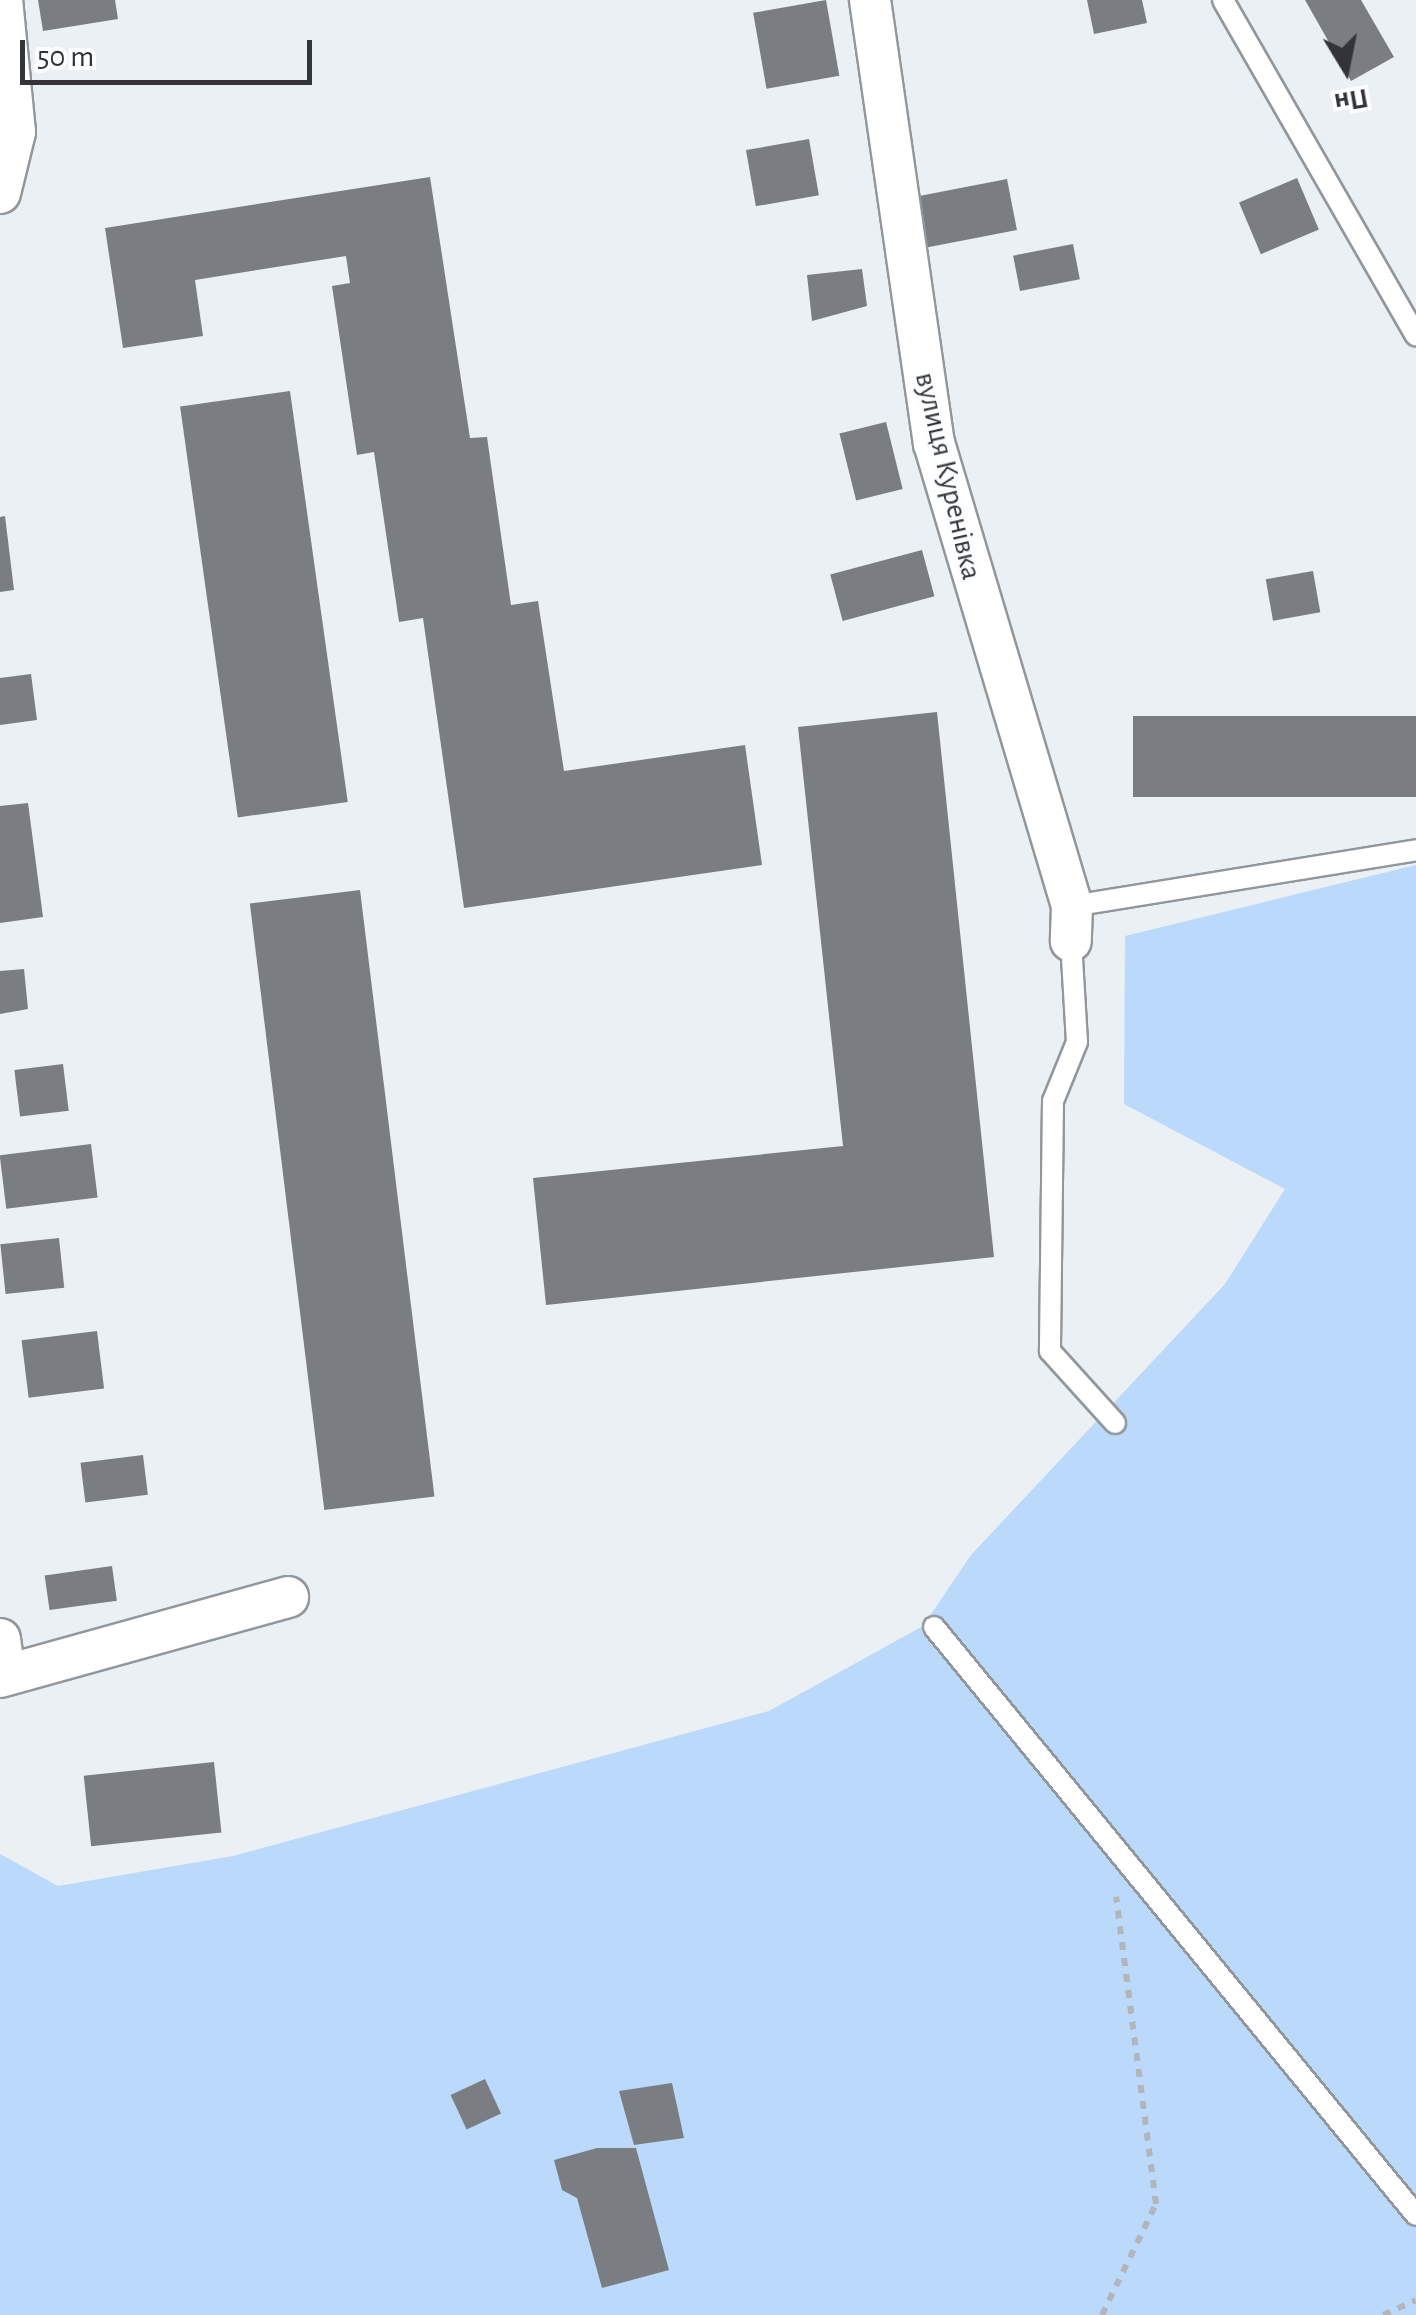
<!DOCTYPE html>
<html>
<head>
<meta charset="utf-8">
<style>
  body { margin:0 }
  #map { position:relative; width:1416px; height:2315px; overflow:hidden; background:#ebf0f5; font-family:"Alegreya Sans",sans-serif }
  div>[style] { position:absolute }
  .green>* { inset:0; background:#bbd9fb }
  .building>* { inset:0; background:#7a7e83; transform-origin:0 0 }
  .path>* { height:6px; margin-top:-3px; transform-origin:0; background:repeating-linear-gradient(90deg,#b2b6bb 0 8px,transparent 0 16px) }
  .roads { filter:drop-shadow(2px 0 #92979c) drop-shadow(-2px 0 #92979c) drop-shadow(0 2px #92979c) drop-shadow(0 -2px #92979c) }
  .lane>* { height:20px; margin:-10px; padding:0 10px; transform-origin:10px; border-radius:10px; background:#fff }
  .street>* { height:40px; margin:-20px; padding:0 20px; transform-origin:20px; border-radius:20px; background:#fff }
  span { translate:-50% -50%; white-space:nowrap; text-align:center; line-height:1.15; -webkit-text-stroke:8px #fbfdff; paint-order:stroke }
  .street-label { font-size:30px; color:#333437 }
  .north { position:absolute; left:1296px; top:20px; width:100px; height:100px; -webkit-text-stroke:8px #fbfdff; paint-order:stroke; rotate:170deg; font-size:28px; font-weight:700; line-height:40px; text-align:center; color:#333437 }
  .north::after { content:''; display:block; margin:auto; width:35px; height:45px; background:#333437; clip-path:polygon(50% 0,100% 100%,50% 72%,0 100%) }
  .scale { position:absolute; left:20px; top:40px; width:292px; height:45px; box-sizing:border-box; border:5px solid #333437; border-top:0; padding-left:12px; font-size:30px; line-height:35px; white-space:nowrap; color:#333437; -webkit-text-stroke:8px #fbfdff; paint-order:stroke }
</style>
</head>
<body>
<div id="map">
  <div class="green">
    <div style="clip-path:polygon(1416px 865px,1416px 2315px,0 2315px,0 1854px,58px 1886px,233px 1856px,769px 1711px,923px 1626px,971px 1555px,1225px 1284px,1285px 1189px,1124px 1104px,1125px 936px)"></div>
  </div>
  <div class="building">
    <div style="clip-path:polygon(38px 0,115px 0,118px 19px,43px 31px)"></div>
    <div style="left:826px;top:0;width:77px;height:74px;rotate:80deg"></div>
    <div style="clip-path:polygon(1087px 0,1142px 0,1147px 23px,1094px 34px)"></div>
    <div style="clip-path:polygon(1305px 0,1361px 0,1394px 57px,1351px 81px)"></div>
    <div style="left:809px;top:139px;width:57px;height:64px;rotate:80deg"></div>
    <div style="clip-path:polygon(430px 177px,470px 438px,487px 437px,511px 605px,538px 601px,564px 771px,745px 745px,762px 865px,464px 908px,423px 618px,399px 622px,374px 452px,357px 455px,332px 286px,350px 283px,346px 256px,195px 280px,203px 336px,123px 348px,105px 228px)"></div>
    <div style="left:1297px;top:178px;width:56px;height:63px;rotate:67deg"></div>
    <div style="left:1007px;top:179px;width:52px;height:92px;rotate:79deg"></div>
    <div style="left:1073px;top:244px;width:36px;height:61px;rotate:79deg"></div>
    <div style="clip-path:polygon(862px 269px,867px 306px,812px 321px,807px 275px)"></div>
    <div style="left:290px;top:391px;width:415px;height:111px;rotate:82deg"></div>
    <div style="left:886px;top:422px;width:69px;height:48px;rotate:76deg"></div>
    <div style="clip-path:polygon(5px 516px,14px 590px,0 592px,0 517px)"></div>
    <div style="left:922px;top:550px;width:48px;height:95px;rotate:75deg"></div>
    <div style="left:1313px;top:571px;width:42px;height:48px;rotate:80deg"></div>
    <div style="clip-path:polygon(31px 674px,37px 720px,0 725px,0 678px)"></div>
    <div style="clip-path:polygon(937px 712px,994px 1257px,546px 1305px,533px 1178px,843px 1146px,798px 727px)"></div>
    <div style="left:1416px;top:716px;width:81px;height:283px;rotate:90deg"></div>
    <div style="clip-path:polygon(28px 803px,43px 917px,0 923px,0 806px)"></div>
    <div style="left:360px;top:890px;width:611px;height:111px;rotate:83deg"></div>
    <div style="clip-path:polygon(24px 969px,28px 1009px,0 1014px,0 971px)"></div>
    <div style="left:63px;top:1064px;width:47px;height:49px;rotate:83deg"></div>
    <div style="left:91px;top:1144px;width:54px;height:92px;rotate:83deg"></div>
    <div style="left:59px;top:1238px;width:50px;height:59px;rotate:84deg"></div>
    <div style="left:97px;top:1331px;width:58px;height:76px;rotate:83deg"></div>
    <div style="left:143px;top:1455px;width:40px;height:63px;rotate:83deg"></div>
    <div style="left:112px;top:1566px;width:35px;height:68px;rotate:82deg"></div>
    <div style="left:214px;top:1762px;width:71px;height:131px;rotate:84deg"></div>
    <div style="left:485px;top:2079px;width:38px;height:38px;rotate:65deg"></div>
    <div style="clip-path:polygon(672px 2083px,684px 2138px,634px 2145px,619px 2091px)"></div>
    <div style="clip-path:polygon(597px 2148px,636px 2148px,669px 2270px,602px 2288px,577px 2198px,562px 2190px,554px 2160px)"></div>
  </div>
  <div class="path">
    <div style="left:1102px;top:2315px;width:123px;rotate:-64.1deg"></div>
    <div style="left:1156px;top:2204px;width:310px;rotate:-97.4deg"></div>
    <div style="left:1383px;top:2315px;width:36px;rotate:-24deg"></div>
  </div>
  <div class="roads">
    <div class="lane">
      <div style="left:1223px;top:0;width:387px;rotate:60.1deg"></div>
      <div style="left:1072px;top:906px;width:349px;rotate:-9.2deg"></div>
      <div style="left:1071px;top:941px;width:101px;rotate:86.6deg"></div>
      <div style="left:1077px;top:1042px;width:64px;rotate:112.1deg"></div>
      <div style="left:1053px;top:1101px;width:250px;rotate:90.7deg"></div>
      <div style="left:1050px;top:1351px;width:97px;rotate:47.9deg"></div>
      <div style="left:934px;top:1627px;width:760px;rotate:50.66deg"></div>
    </div>
    <div class="street">
      <div style="left:870px;top:0;width:448px;rotate:81.8deg"></div>
      <div style="left:934px;top:443px;width:483px;rotate:73.4deg"></div>
      <div style="left:1072px;top:906px;width:35px;rotate:92deg"></div>
      <div style="left:0;top:193px;width:63px;rotate:-76.2deg"></div>
      <div style="left:15px;top:132px;width:133px;rotate:-95.6deg"></div>
      <div style="left:0;top:1639px;width:36px;rotate:82deg"></div>
      <div style="left:0;top:1677px;width:299px;rotate:-15.5deg"></div>
    </div>
  </div>
  <div class="street-label">
    <span style="left:948px;top:476px;rotate:77deg">вулиця Куренівка</span>
  </div>
  <div class="north">Пн</div>
  <div class="scale">50 m</div>
</div>
</body>
</html>
